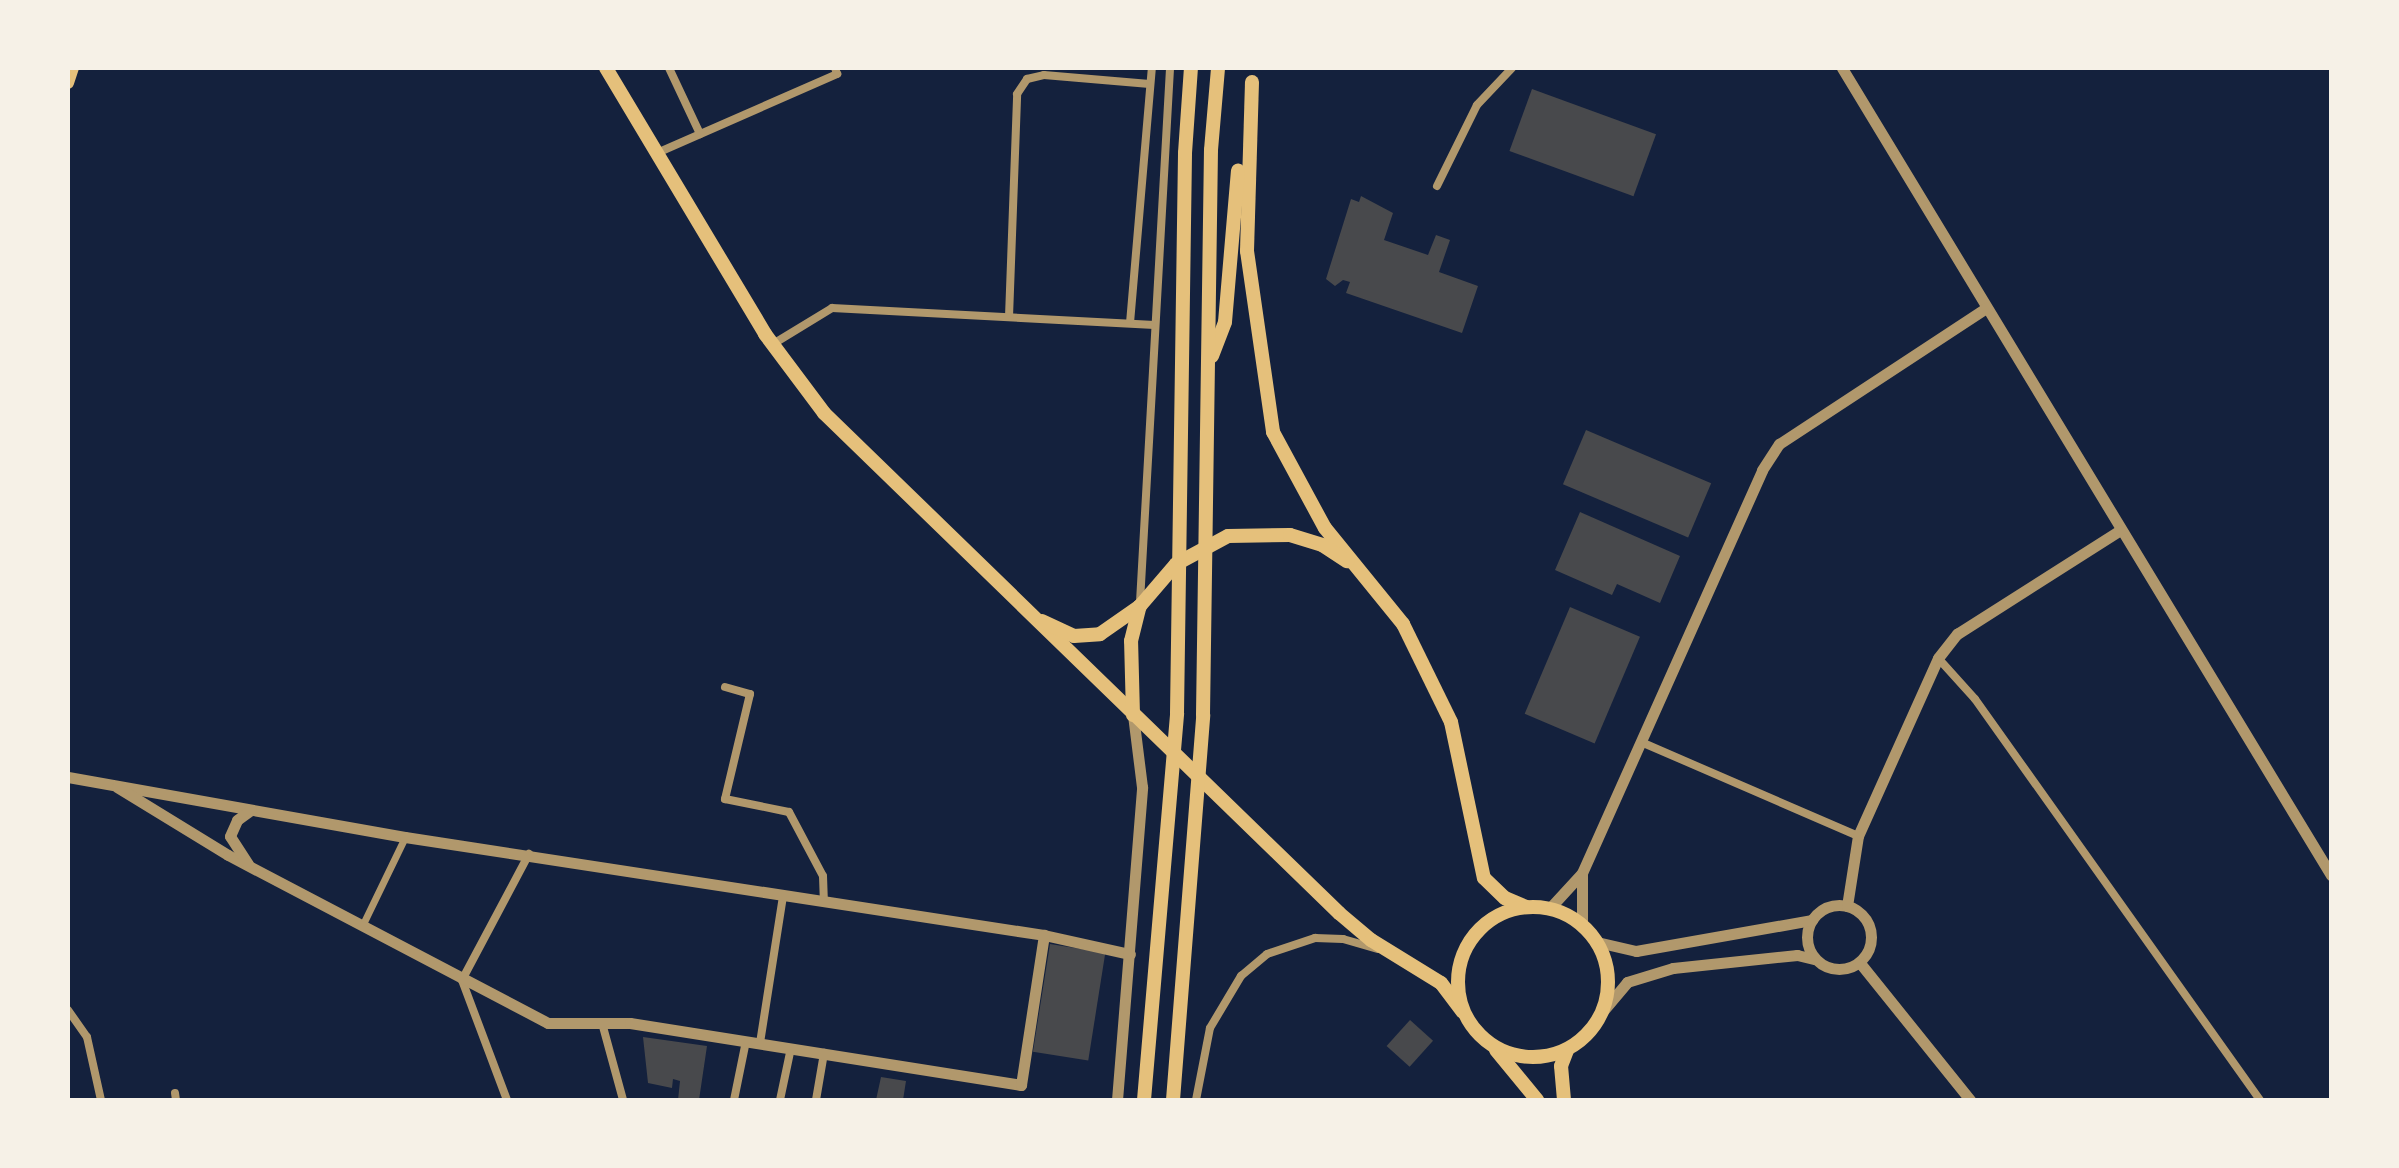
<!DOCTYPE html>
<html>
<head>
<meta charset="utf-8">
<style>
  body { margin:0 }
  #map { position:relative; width:2399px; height:1168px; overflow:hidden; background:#14213d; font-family:"Exo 2",sans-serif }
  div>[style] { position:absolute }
  .building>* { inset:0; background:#48494c; transform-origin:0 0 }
  .pedestrian>* { height:7px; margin:-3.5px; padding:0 3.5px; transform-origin:3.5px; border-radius:3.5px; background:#b1986c }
  .minor>* { height:8px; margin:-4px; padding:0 4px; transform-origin:4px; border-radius:4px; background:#b1986c }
  .tertiary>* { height:11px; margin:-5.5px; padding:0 5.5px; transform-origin:5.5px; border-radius:5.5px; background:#b1986c }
  .tertiary>.ring { margin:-5.5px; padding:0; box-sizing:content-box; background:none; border:11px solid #b1986c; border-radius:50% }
  .secondary>* { height:12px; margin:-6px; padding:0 6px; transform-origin:6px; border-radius:6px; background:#e5c07b }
  .primary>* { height:14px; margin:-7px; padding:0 7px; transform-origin:7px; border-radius:7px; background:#e5c07b }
  .primary>.ring { margin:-7px; padding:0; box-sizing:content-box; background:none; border:14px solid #e5c07b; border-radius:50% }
  span { translate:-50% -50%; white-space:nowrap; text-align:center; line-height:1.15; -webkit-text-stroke:7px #f6f1e7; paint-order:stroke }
  .frame { position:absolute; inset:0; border:70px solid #f6f1e7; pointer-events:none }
</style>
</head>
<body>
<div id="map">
  <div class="building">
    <div style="left:1532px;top:89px;width:132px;height:66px;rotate:20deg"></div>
    <div style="clip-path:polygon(1361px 196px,1393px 213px,1384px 240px,1428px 255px,1436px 235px,1450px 240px,1439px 272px,1478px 286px,1462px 333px,1346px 293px,1350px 282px,1343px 280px,1335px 286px,1326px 279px,1351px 199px,1359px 202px)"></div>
    <div style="left:1586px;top:430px;width:136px;height:59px;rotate:23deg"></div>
    <div style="clip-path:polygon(1580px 512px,1680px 556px,1660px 603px,1617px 584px,1612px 595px,1555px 570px)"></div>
    <div style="left:1570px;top:607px;width:76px;height:116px;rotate:23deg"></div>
    <div style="left:1050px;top:944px;width:56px;height:109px;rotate:9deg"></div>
    <div style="left:1410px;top:1020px;width:31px;height:35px;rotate:42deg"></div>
    <div style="clip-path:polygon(643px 1037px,707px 1046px,699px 1100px,678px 1100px,680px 1081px,673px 1079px,672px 1088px,648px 1083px)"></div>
    <div style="clip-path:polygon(881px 1077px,906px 1081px,903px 1100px,876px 1100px)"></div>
  </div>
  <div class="pedestrian">
    <div style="left:362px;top:926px;width:99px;rotate:-64.2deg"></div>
  </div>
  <div class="minor">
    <div style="left:669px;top:68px;width:73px;rotate:64.8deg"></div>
    <div style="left:657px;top:153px;width:197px;rotate:-23.7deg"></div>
    <div style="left:837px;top:74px;width:6px;rotate:-108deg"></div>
    <div style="left:1437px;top:186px;width:90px;rotate:-63.7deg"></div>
    <div style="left:1477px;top:105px;width:51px;rotate:-46.6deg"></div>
    <div style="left:1009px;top:317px;width:223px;rotate:-87.9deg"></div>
    <div style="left:1017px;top:94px;width:18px;rotate:-56deg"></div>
    <div style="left:1027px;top:79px;width:17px;rotate:-13deg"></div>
    <div style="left:1044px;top:75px;width:106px;rotate:4.9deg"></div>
    <div style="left:1130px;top:323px;width:256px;rotate:-85.1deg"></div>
    <div style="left:773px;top:344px;width:69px;rotate:-31.4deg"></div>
    <div style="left:832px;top:308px;width:323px;rotate:3deg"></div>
    <div style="left:1140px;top:602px;width:535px;rotate:-86.78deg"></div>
    <div style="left:1938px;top:658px;width:55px;rotate:47.9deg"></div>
    <div style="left:1975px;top:699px;width:492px;rotate:54.6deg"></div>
    <div style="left:725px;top:687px;width:26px;rotate:16deg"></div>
    <div style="left:750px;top:694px;width:108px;rotate:103.4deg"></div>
    <div style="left:725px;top:799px;width:65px;rotate:11.5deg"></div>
    <div style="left:789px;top:812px;width:72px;rotate:62deg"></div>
    <div style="left:823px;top:876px;width:26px;rotate:88deg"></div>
    <div style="left:1641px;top:742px;width:236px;rotate:23.4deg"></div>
    <div style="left:68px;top:1010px;width:33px;rotate:55deg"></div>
    <div style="left:87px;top:1037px;width:65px;rotate:77.5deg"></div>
    <div style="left:602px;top:1023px;width:80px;rotate:74.7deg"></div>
    <div style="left:760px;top:1043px;width:149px;rotate:-81.1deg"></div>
    <div style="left:175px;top:1093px;width:7px;rotate:82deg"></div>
    <div style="left:507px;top:1100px;width:128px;rotate:-110.6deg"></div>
    <div style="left:462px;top:980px;width:143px;rotate:-62deg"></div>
    <div style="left:734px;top:1100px;width:60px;rotate:-78.5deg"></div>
    <div style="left:780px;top:1100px;width:53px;rotate:-78.1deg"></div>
    <div style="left:816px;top:1100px;width:48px;rotate:-80.3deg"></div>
    <div style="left:1196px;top:1100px;width:73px;rotate:-79deg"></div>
    <div style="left:1210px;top:1028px;width:61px;rotate:-59.2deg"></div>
    <div style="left:1241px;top:976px;width:34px;rotate:-40deg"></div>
    <div style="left:1267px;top:954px;width:51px;rotate:-18.4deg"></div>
    <div style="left:1315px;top:938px;width:28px;rotate:2deg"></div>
    <div style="left:1343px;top:939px;width:36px;rotate:16deg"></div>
  </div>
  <div class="tertiary">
    <div style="left:1842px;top:68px;width:944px;rotate:58.79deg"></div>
    <div style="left:68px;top:777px;width:342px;rotate:10.1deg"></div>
    <div style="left:405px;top:837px;width:646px;rotate:8.72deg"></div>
    <div style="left:1044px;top:935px;width:88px;rotate:12.5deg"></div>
    <div style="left:117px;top:787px;width:130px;rotate:31.5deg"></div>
    <div style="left:228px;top:855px;width:361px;rotate:27.7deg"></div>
    <div style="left:548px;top:1023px;width:82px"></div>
    <div style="left:630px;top:1023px;width:396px;rotate:9deg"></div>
    <div style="left:1021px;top:1085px;width:152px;rotate:-81.3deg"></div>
    <div style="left:248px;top:864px;width:33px;rotate:-123deg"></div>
    <div style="left:230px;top:836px;width:17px;rotate:-66deg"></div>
    <div style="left:237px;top:820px;width:17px;rotate:-36deg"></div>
    <div class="ring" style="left:1807px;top:905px;width:53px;height:53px"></div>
    <div style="left:1847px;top:906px;width:71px;rotate:-81.1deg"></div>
    <div style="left:1858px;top:836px;width:195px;rotate:-65.8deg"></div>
    <div style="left:1938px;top:658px;width:31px;rotate:-52deg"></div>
    <div style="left:1957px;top:634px;width:193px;rotate:-32.5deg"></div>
    <div style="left:1549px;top:909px;width:49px;rotate:-47.5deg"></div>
    <div style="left:1582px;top:873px;width:441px;rotate:-65.9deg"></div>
    <div style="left:1762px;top:470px;width:31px;rotate:-57deg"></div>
    <div style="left:1779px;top:444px;width:248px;rotate:-33.3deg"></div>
    <div style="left:1582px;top:926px;width:51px;rotate:-90deg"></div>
    <div style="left:1597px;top:942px;width:40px;rotate:13deg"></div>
    <div style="left:1636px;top:951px;width:179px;rotate:-10deg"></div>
    <div style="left:1860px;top:963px;width:176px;rotate:51.2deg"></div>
    <div style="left:1603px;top:1011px;width:38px;rotate:-50deg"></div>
    <div style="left:1627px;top:982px;width:48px;rotate:-16.9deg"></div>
    <div style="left:1673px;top:968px;width:125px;rotate:-6deg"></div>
    <div style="left:1797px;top:955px;width:18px;rotate:13deg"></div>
    <div style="left:1117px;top:1100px;width:314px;rotate:-85.4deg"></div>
    <div style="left:1142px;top:787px;width:73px;rotate:-97.1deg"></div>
  </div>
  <div class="secondary">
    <div style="left:68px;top:83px;width:16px;rotate:-72deg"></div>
  </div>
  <div class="primary">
    <div style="left:606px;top:68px;width:310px;rotate:59.1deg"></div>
    <div style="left:765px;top:334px;width:99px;rotate:53.2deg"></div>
    <div style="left:824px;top:413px;width:718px;rotate:44.15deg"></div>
    <div style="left:1339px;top:913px;width:42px;rotate:40.2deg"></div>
    <div style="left:1371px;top:940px;width:82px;rotate:31.6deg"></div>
    <div style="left:1441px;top:983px;width:36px;rotate:53deg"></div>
    <div style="left:1252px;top:82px;width:169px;rotate:91.7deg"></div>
    <div style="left:1247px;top:251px;width:183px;rotate:81.8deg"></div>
    <div style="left:1273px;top:432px;width:109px;rotate:61.6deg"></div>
    <div style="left:1325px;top:528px;width:124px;rotate:50.9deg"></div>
    <div style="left:1403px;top:624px;width:109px;rotate:63.9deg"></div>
    <div style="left:1451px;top:722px;width:159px;rotate:78.1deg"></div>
    <div style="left:1484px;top:878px;width:29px;rotate:44deg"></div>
    <div style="left:1505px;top:898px;width:23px;rotate:23deg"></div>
    <div style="left:1212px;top:356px;width:36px;rotate:-69deg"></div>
    <div style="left:1225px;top:322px;width:152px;rotate:-85.1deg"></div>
    <div style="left:1042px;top:621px;width:35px;rotate:25deg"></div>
    <div style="left:1074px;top:636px;width:26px;rotate:-4deg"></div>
    <div style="left:1100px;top:634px;width:49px;rotate:-35deg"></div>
    <div style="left:1140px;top:606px;width:55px;rotate:-49.4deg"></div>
    <div style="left:1176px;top:564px;width:59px;rotate:-28.3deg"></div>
    <div style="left:1228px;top:536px;width:62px;rotate:-0.9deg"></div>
    <div style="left:1290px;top:535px;width:34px;rotate:17deg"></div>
    <div style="left:1322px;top:545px;width:30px;rotate:33deg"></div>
    <div style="left:1133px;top:715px;width:74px;rotate:-91.5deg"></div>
    <div style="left:1131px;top:641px;width:36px;rotate:-76deg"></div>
    <div class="ring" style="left:1458px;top:907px;width:136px;height:136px"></div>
    <div style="left:1496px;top:1050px;width:65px;rotate:50.6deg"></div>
    <div style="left:1144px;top:1100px;width:388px;rotate:-85.1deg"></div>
    <div style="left:1177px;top:713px;width:560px;rotate:-89.18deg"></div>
    <div style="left:1185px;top:153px;width:85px;rotate:-86deg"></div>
    <div style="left:1173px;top:1100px;width:386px;rotate:-85.5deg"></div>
    <div style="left:1203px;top:715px;width:565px;rotate:-89.19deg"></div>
    <div style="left:1211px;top:150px;width:82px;rotate:-85.1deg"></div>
    <div style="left:1564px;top:1100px;width:34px;rotate:-95deg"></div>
    <div style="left:1561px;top:1066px;width:17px;rotate:-69deg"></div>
  </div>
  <div class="frame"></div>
</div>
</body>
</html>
